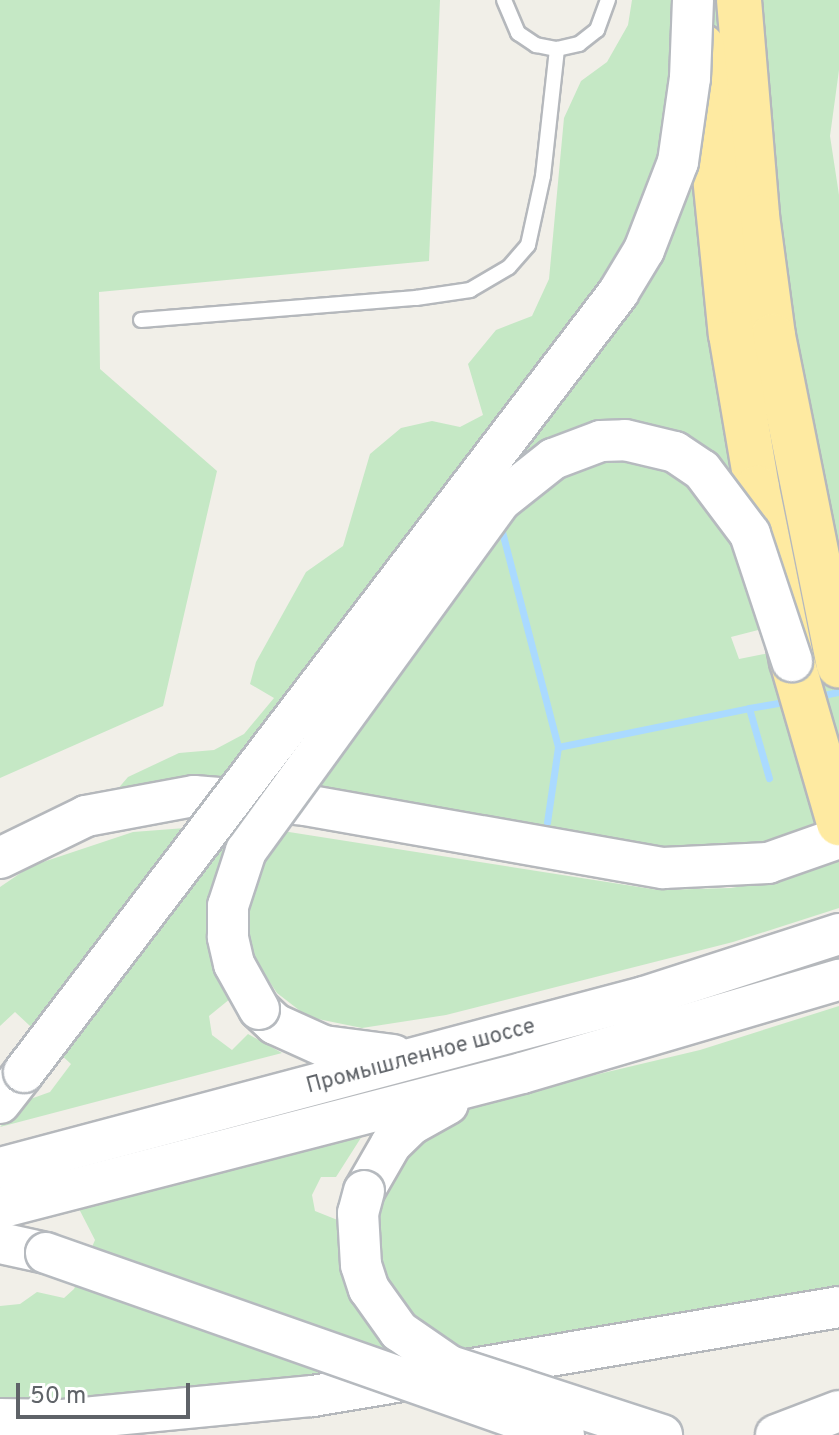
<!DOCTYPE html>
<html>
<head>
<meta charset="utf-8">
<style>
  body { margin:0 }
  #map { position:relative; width:839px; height:1435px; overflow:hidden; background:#f1efe8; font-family:Overpass,sans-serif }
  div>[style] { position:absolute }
  .green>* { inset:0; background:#c5e8c5 }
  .stream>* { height:7px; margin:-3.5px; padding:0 3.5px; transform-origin:3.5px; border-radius:3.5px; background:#aadaff }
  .roads { filter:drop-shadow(2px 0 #b5b8bc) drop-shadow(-2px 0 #b5b8bc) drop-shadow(0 2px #b5b8bc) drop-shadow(0 -2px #b5b8bc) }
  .service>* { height:14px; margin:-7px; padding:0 7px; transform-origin:7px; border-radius:7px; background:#fff }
  .secondary>* { height:40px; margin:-20px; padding:0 20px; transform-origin:20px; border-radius:20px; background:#fff }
  .trunk>* { height:44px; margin:-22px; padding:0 22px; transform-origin:22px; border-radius:22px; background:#feeaa1 }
  .bridges { filter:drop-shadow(2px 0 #b6babf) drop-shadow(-2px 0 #b6babf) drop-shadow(0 2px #b6babf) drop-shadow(0 -2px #b6babf) }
  .secondary-bridge>* { height:40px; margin:-20px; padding:0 20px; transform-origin:20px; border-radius:20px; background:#fff }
  span { translate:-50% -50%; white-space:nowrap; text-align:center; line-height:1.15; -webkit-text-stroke:8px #fff; paint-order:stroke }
  .street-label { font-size:22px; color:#5f6368 }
  .scale { position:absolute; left:16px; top:1383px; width:174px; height:36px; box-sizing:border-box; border:4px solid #5f6368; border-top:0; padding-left:10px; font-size:24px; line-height:28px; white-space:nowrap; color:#5f6368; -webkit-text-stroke:6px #fff; paint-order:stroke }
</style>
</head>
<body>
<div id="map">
  <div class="green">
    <div style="clip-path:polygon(0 0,440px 0,429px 261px,99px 292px,100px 369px,217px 471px,163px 706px,0 778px)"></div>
    <div style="clip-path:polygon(632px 0,839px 0,839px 70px,830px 136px,839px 195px,839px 609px,731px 637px,739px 659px,839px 639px,839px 813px,751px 849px,696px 853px,116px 791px,128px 777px,179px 753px,214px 750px,244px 734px,274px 698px,250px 684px,256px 662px,306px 572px,343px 546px,370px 454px,401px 428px,432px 421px,460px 427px,483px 415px,468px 364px,496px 330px,532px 316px,549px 279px,564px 118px,581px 81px,607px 62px,628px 25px)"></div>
    <div style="clip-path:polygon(238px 824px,658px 890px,731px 888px,793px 877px,839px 853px,839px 908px,733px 942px,446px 1015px,362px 1028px,308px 1017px,277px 993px,263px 972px,209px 1016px,212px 1035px,232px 1050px,248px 1034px,282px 1053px,0 1127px,22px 1102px,50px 1092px,71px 1064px,15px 1012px,0 1026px,0 887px,31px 866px,133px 832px)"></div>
    <div style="clip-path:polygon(839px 1006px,839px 1288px,335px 1381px,0 1406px,0 1306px,20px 1304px,37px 1292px,64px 1298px,74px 1289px,95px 1240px,77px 1205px,364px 1133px,336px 1177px,321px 1177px,312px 1195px,315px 1211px,340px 1221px,380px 1218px,386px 1189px,383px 1171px,434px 1120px,523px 1092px,700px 1050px)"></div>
  </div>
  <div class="stream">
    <div style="left:500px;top:524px;width:230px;rotate:75.4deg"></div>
    <div style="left:558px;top:747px;width:76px;rotate:98.3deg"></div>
    <div style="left:818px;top:696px;width:21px;rotate:-11deg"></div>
    <div style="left:749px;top:708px;width:42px;rotate:-9.7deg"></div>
    <div style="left:558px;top:747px;width:195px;rotate:-11.5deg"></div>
    <div style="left:749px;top:708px;width:73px;rotate:74.1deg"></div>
  </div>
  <div class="roads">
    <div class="service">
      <div style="left:504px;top:0;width:36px;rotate:67deg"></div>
      <div style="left:518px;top:33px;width:22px;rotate:34deg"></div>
      <div style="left:536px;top:45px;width:21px;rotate:11deg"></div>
      <div style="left:557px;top:49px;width:23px;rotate:-13deg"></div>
      <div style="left:579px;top:44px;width:23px;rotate:-38deg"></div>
      <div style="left:597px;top:30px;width:32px;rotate:-70deg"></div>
      <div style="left:141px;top:320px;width:276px;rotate:-4.6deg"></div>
      <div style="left:416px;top:298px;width:55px;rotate:-8.4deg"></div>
      <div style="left:470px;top:290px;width:45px;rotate:-30.5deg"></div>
      <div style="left:509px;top:267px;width:29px;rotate:-49deg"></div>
      <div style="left:528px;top:245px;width:71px;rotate:-77.7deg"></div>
      <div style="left:543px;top:176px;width:128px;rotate:-83.7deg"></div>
    </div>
    <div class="secondary">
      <div style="left:0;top:858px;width:96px;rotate:-26deg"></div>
      <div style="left:86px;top:816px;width:110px;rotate:-10.5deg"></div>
      <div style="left:194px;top:796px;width:111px;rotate:4.6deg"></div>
      <div style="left:305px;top:805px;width:364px;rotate:10deg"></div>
      <div style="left:663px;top:868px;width:105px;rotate:-2.7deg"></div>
      <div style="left:768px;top:863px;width:75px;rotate:-19.4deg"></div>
      <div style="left:259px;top:1009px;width:22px;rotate:43deg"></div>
      <div style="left:275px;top:1024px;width:54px;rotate:24.2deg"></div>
      <div style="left:324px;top:1046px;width:70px;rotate:7.4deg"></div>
      <div style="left:0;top:1103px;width:39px;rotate:-52deg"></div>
      <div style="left:0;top:1168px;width:666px;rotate:-14.87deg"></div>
      <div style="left:644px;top:997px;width:205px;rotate:-17.9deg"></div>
      <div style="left:364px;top:1191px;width:54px;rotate:-60.1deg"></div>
      <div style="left:391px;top:1144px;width:29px;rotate:-44deg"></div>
      <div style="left:412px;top:1124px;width:41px;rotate:-29.1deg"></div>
      <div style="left:0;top:1208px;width:539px;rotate:-14.5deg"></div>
      <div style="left:522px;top:1073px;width:330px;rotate:-16.4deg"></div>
      <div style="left:0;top:1243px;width:47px;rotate:12.3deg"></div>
      <div style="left:0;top:1419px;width:63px;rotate:0.9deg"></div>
      <div style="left:63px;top:1420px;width:251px;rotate:-5.5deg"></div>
      <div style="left:313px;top:1396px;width:533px;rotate:-9.6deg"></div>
      <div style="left:776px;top:1435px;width:67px;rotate:-20.9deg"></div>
    </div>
    <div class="trunk">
      <div style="left:739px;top:0;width:217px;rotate:85.2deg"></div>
      <div style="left:757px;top:216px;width:121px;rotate:82.4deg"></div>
      <div style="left:773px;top:336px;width:336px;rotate:78.7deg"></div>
      <div style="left:702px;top:46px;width:289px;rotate:84.3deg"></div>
      <div style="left:731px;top:334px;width:156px;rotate:80.4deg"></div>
      <div style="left:757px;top:488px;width:177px;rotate:78.6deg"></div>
      <div style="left:792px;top:661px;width:169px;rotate:73.8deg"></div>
    </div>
  </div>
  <div class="bridges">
    <div class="secondary-bridge">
      <div style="left:259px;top:1009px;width:51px;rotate:-119.1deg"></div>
      <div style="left:234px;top:964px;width:28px;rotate:-103deg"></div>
      <div style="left:228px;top:937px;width:31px;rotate:-90deg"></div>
      <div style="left:228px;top:906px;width:58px;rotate:-71.9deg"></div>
      <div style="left:246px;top:851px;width:432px;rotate:-54deg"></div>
      <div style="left:500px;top:501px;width:68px;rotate:-38.4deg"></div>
      <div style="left:553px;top:459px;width:51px;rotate:-20.6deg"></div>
      <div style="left:601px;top:441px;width:24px;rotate:-2deg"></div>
      <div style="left:625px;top:440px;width:51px;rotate:13.5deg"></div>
      <div style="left:675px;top:452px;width:32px;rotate:34deg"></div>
      <div style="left:702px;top:470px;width:80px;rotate:53.1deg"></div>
      <div style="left:750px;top:534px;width:134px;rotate:71.7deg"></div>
      <div style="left:24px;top:1072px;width:980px;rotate:-52.67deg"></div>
      <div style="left:618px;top:293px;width:50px;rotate:-58.8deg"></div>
      <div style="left:644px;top:250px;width:94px;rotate:-68.9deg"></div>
      <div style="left:678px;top:162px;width:85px;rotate:-81.9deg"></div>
      <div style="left:690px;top:78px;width:78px;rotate:-87.8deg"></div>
      <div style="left:364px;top:1191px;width:23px;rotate:105deg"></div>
      <div style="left:358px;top:1213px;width:52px;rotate:86.7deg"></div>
      <div style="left:361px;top:1265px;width:25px;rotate:72deg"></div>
      <div style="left:369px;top:1289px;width:52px;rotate:54.5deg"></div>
      <div style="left:399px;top:1331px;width:62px;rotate:34.5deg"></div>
      <div style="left:450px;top:1366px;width:223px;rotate:18deg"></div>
      <div style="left:46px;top:1253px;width:549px;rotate:19.36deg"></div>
    </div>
  </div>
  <div class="street-label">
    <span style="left:421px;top:1057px;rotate:-15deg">Промышленное шоссе</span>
  </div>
  <div class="scale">50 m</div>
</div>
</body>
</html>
